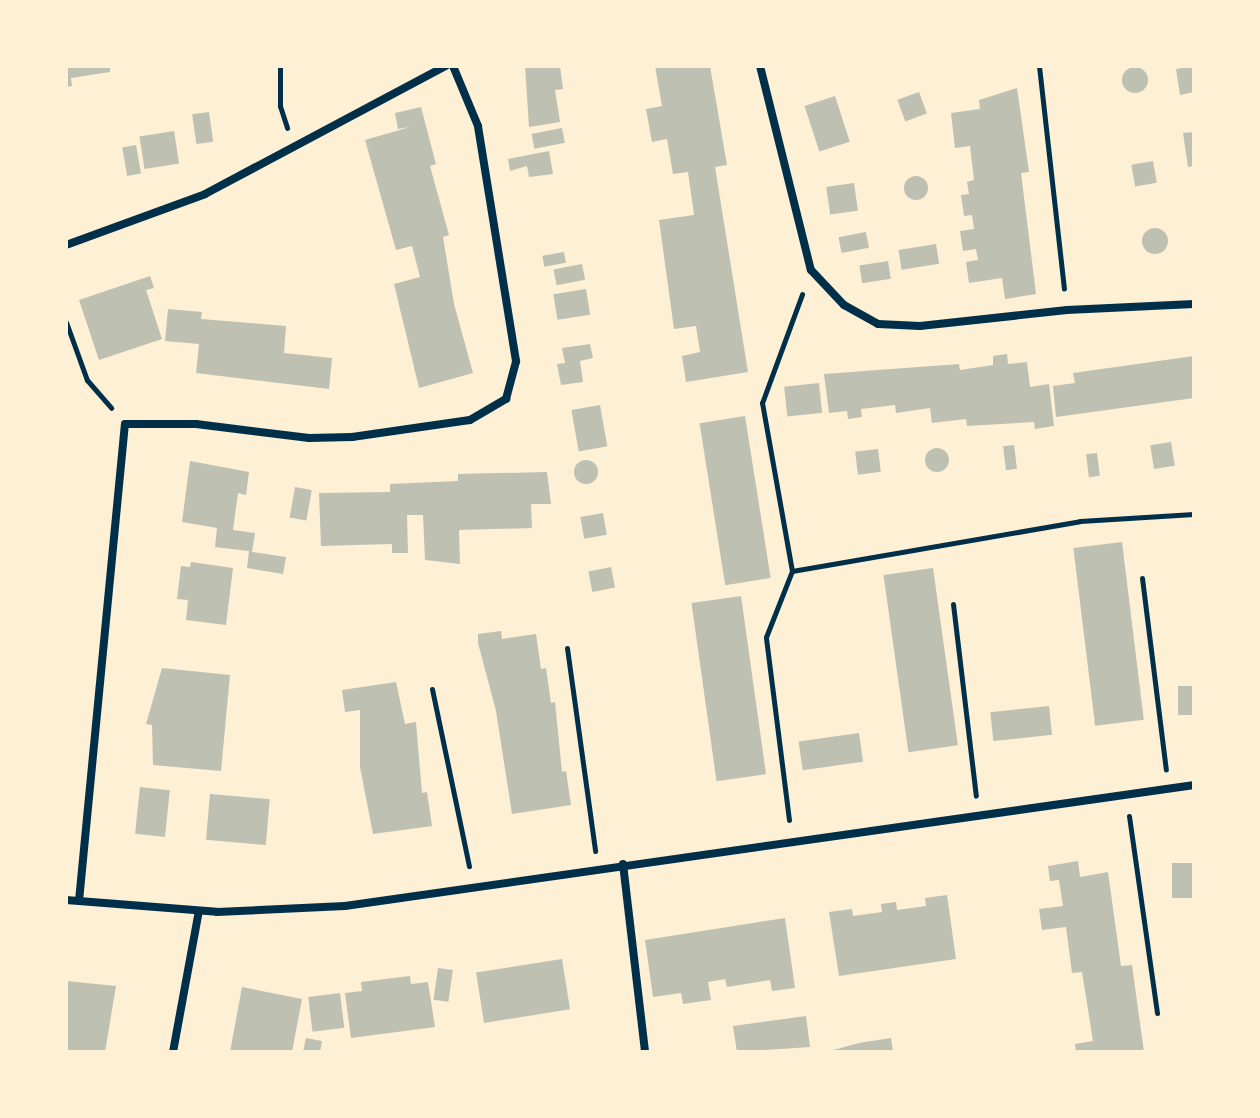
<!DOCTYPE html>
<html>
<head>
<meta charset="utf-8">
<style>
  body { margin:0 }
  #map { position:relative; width:1260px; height:1118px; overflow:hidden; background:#fdf0d5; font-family:Figtree,sans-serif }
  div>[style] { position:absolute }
  .building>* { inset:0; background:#bec0b2; transform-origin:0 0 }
  .round { border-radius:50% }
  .path>* { height:5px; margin:-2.5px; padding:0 2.5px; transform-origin:2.5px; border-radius:2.5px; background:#003049 }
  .minor>* { height:8px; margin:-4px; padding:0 4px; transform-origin:4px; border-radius:4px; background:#003049 }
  span { translate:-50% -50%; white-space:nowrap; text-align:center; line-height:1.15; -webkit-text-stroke:6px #fdf0d5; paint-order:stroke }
  .frame { position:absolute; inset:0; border:68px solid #fdf0d5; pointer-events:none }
</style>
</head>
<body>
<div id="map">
  <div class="building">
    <div style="clip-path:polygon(66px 66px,110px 66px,110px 72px,71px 78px,72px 86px,66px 87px)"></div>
    <div style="clip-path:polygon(525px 66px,560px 66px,563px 89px,555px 90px,560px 122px,529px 127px)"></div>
    <div style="clip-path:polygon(655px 66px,710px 66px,727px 165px,715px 167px,748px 372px,686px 382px,682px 356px,700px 352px,696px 326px,674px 329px,659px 220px,694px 215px,688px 172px,673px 174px,667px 139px,652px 142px,646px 109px,662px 106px)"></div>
    <div style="clip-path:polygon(1194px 66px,1194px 92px,1180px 95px,1176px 69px)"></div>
    <div class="round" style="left:1122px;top:67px;width:26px;height:26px"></div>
    <div style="clip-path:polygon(1017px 88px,1029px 172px,1021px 173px,1036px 294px,1005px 299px,1002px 278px,969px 283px,966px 262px,978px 260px,976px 249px,963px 251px,960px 231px,974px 229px,972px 215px,964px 216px,961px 195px,969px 194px,967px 182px,974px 180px,970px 146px,955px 148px,951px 113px,980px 109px,979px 100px)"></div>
    <div style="left:919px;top:92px;width:23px;height:23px;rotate:70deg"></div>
    <div style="left:835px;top:96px;width:48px;height:32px;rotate:72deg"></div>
    <div style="clip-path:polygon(421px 107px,436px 164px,430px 166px,449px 235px,443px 237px,454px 304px,473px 373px,419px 388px,394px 284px,420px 277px,412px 246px,396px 250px,365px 140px,410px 127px,398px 129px,395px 113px)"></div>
    <div style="left:209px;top:112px;width:30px;height:17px;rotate:82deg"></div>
    <div style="left:562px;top:128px;width:15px;height:31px;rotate:79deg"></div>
    <div style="left:174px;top:131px;width:33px;height:35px;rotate:81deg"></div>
    <div style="clip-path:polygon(1194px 132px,1194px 166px,1188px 167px,1183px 133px)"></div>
    <div style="left:136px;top:145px;width:29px;height:14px;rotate:80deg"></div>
    <div style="clip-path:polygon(549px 151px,553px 174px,529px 177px,527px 166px,510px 171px,508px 159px)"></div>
    <div style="left:1153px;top:161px;width:22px;height:22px;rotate:80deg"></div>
    <div class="round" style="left:904px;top:176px;width:24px;height:24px"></div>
    <div style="left:854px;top:183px;width:28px;height:28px;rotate:82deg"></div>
    <div class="round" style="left:1142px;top:228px;width:26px;height:26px"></div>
    <div style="left:866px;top:232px;width:16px;height:28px;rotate:79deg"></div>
    <div style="left:936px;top:244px;width:20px;height:38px;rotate:81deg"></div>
    <div style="left:564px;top:252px;width:11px;height:22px;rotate:80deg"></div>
    <div style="left:888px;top:261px;width:18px;height:29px;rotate:81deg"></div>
    <div style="left:582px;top:264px;width:16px;height:29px;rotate:79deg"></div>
    <div style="clip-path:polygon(150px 276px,154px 288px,146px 290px,162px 339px,99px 360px,79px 300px)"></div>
    <div style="left:586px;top:289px;width:26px;height:33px;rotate:81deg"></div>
    <div style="clip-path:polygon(168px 309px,202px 312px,201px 319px,286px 326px,284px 353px,332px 358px,329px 389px,196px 373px,199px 344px,165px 341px)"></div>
    <div style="clip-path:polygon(590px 344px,593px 358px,580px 361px,583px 382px,561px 385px,557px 364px,565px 363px,562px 348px)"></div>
    <div style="clip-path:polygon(1007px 354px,1008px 364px,1027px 362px,1030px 387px,1049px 384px,1054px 426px,1035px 429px,1034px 422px,967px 426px,966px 419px,932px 423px,930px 408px,896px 413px,895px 405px,861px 409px,862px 417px,848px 419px,847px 411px,829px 413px,824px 374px,959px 364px,960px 370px,993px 365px,993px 356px)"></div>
    <div style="clip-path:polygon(1194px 356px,1194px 398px,1056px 417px,1053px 386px,1075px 383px,1073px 373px)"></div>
    <div style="left:819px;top:383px;width:30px;height:35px;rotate:84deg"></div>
    <div style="left:600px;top:405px;width:42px;height:29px;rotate:80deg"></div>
    <div style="left:745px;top:416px;width:164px;height:46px;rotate:81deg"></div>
    <div style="left:1171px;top:442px;width:24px;height:21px;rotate:81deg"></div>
    <div style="left:1014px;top:445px;width:24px;height:11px;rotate:83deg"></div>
    <div class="round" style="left:925px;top:448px;width:24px;height:24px"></div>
    <div style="left:878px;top:449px;width:23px;height:23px;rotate:83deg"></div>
    <div style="left:1097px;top:453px;width:23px;height:11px;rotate:83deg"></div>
    <div class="round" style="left:574px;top:460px;width:24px;height:24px"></div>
    <div style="clip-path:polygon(190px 461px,249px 472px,246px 495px,238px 493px,233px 530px,255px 533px,252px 552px,286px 557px,283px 574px,247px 568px,249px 551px,215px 547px,217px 528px,182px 522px)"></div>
    <div style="clip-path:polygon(547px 472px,551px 504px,531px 504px,532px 528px,459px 530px,460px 564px,425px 560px,423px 515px,407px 515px,408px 553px,392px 553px,392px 544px,321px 546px,319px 493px,390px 492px,390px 484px,458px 481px,458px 474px)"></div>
    <div style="left:295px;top:487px;width:17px;height:31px;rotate:10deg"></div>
    <div style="left:603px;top:513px;width:22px;height:23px;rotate:80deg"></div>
    <div style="left:1122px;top:542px;width:179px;height:49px;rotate:83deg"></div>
    <div style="clip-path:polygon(191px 562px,233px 568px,226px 625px,186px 620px,188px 600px,177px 599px,181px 566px,190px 567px)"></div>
    <div style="left:611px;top:567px;width:21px;height:23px;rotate:79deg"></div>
    <div style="left:933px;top:568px;width:179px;height:50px;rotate:82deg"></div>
    <div style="left:741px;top:596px;width:180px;height:50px;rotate:82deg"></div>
    <div style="clip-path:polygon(501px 631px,502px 639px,536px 634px,541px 669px,546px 668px,551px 703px,555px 702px,562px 772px,566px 771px,571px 805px,512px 814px,496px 711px,478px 643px,478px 634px)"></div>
    <div style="clip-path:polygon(162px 668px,230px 675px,221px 771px,153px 765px,152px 725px,146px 724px)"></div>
    <div style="clip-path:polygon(396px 682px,405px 724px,416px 722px,422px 793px,427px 792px,432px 826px,373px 834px,360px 767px,360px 710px,345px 712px,342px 690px)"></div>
    <div style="left:1194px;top:686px;width:29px;height:16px;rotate:90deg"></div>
    <div style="left:1049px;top:706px;width:29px;height:59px;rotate:84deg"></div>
    <div style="left:859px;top:733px;width:29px;height:61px;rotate:82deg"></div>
    <div style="left:140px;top:787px;width:30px;height:47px;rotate:6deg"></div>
    <div style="left:210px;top:794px;width:60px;height:46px;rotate:5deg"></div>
    <div style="clip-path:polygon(1078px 861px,1080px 877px,1108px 872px,1121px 966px,1132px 965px,1144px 1052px,1076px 1052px,1075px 1044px,1093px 1041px,1082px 972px,1072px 973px,1066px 927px,1042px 930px,1039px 909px,1063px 906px,1059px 880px,1050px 881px,1048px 866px)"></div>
    <div style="left:1172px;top:863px;width:22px;height:35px"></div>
    <div style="clip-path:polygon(947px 895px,956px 959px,839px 976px,829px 912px,852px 909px,853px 916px,882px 912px,881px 904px,896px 902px,897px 910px,926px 906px,925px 898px)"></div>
    <div style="clip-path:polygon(785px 918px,795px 988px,772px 991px,770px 980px,727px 987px,725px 979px,708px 982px,711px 1000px,683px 1004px,681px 993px,653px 997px,645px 940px)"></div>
    <div style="left:562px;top:959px;width:51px;height:87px;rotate:81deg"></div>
    <div style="left:438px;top:968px;width:15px;height:32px;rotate:8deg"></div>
    <div style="clip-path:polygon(410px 976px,411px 984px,428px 982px,435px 1027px,351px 1038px,345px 993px,362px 991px,361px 982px)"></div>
    <div style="clip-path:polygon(66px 981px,116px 986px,105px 1052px,66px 1052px)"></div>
    <div style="clip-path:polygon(242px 987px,302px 999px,292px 1052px,230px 1052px)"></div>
    <div style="left:340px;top:993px;width:35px;height:32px;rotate:83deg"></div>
    <div style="clip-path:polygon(806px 1016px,810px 1047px,737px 1052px,733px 1026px)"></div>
    <div style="clip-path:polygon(306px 1038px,322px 1041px,320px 1052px,303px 1052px)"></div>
    <div style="clip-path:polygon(891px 1038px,893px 1052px,826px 1052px,859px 1043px)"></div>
  </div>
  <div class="path">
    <div style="left:280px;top:66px;width:40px;rotate:90deg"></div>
    <div style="left:280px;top:106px;width:23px;rotate:72deg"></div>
    <div style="left:1039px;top:66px;width:224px;rotate:83.6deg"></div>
    <div style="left:66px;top:322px;width:62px;rotate:70.1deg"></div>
    <div style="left:87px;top:380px;width:37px;rotate:49deg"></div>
    <div style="left:792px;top:571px;width:171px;rotate:-100.1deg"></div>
    <div style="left:762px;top:403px;width:116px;rotate:-69.8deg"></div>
    <div style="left:1142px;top:578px;width:193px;rotate:82.9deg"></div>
    <div style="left:953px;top:604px;width:193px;rotate:83.2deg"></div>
    <div style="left:567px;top:648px;width:205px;rotate:82.1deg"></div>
    <div style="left:432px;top:689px;width:181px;rotate:78.2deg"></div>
    <div style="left:1129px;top:816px;width:199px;rotate:81.9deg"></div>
    <div style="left:789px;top:820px;width:184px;rotate:-97.2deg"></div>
    <div style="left:766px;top:637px;width:71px;rotate:-68.5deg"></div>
    <div style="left:792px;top:571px;width:292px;rotate:-9.8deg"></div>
    <div style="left:1080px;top:521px;width:114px;rotate:-3.5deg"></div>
  </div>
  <div class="minor">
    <div style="left:760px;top:66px;width:210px;rotate:76deg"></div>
    <div style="left:811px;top:270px;width:48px;rotate:46.7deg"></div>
    <div style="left:844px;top:305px;width:39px;rotate:29deg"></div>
    <div style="left:878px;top:324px;width:42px;rotate:2.7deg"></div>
    <div style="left:920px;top:326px;width:148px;rotate:-6.2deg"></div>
    <div style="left:1067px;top:310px;width:127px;rotate:-2.7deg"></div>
    <div style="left:66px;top:245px;width:148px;rotate:-20.1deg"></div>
    <div style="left:205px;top:194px;width:273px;rotate:-28deg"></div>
    <div style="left:623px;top:864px;width:189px;rotate:83.3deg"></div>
    <div style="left:66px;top:900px;width:151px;rotate:4.5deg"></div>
    <div style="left:217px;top:912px;width:128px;rotate:-2.7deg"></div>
    <div style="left:345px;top:906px;width:858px;rotate:-8.11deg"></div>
    <div style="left:79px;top:901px;width:479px;rotate:-84.5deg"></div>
    <div style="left:125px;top:424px;width:71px"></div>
    <div style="left:196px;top:424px;width:114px;rotate:7.1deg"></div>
    <div style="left:309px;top:438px;width:43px;rotate:-1.3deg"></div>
    <div style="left:352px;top:437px;width:119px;rotate:-8.2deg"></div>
    <div style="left:470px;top:420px;width:42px;rotate:-30.3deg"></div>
    <div style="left:506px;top:399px;width:39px;rotate:-75deg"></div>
    <div style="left:516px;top:361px;width:238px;rotate:-99.2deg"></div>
    <div style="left:478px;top:126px;width:65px;rotate:-112.6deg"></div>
    <div style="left:173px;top:1052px;width:143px;rotate:-79.6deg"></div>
  </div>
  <div class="frame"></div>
</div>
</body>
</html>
